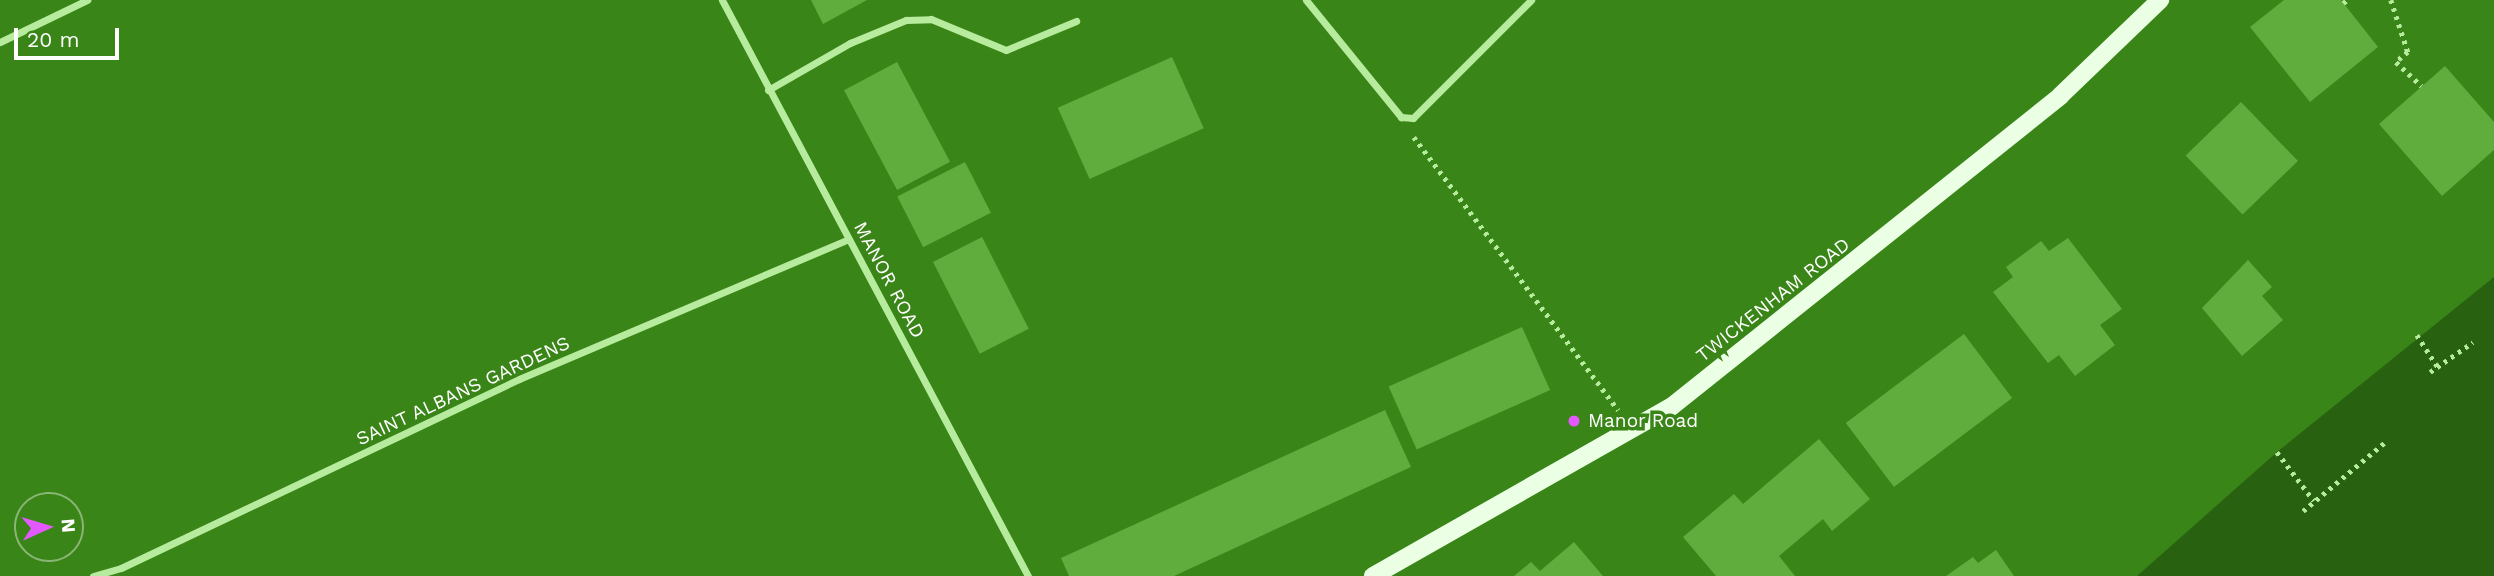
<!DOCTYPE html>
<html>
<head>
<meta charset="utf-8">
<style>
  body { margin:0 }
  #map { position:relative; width:2494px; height:576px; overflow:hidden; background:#3a8518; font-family:"Work Sans",sans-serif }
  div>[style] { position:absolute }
  .water>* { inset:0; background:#286210 }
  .building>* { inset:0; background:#60ac3d; transform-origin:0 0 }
  .path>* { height:4.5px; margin-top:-2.25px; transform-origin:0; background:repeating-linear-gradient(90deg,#b7ec9e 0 3.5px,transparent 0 8.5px) }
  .minor>* { height:7px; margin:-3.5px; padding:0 3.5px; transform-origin:3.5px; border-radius:3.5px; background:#b7ec9e }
  .primary>* { height:18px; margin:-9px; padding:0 9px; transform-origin:9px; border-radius:9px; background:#eaffe3 }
  .dots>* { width:19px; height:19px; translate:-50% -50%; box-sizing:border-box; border:4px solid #3a8518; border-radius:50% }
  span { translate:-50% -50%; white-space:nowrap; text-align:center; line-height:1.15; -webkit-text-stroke:7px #3a8518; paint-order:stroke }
  .street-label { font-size:19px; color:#fff }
  .poi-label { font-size:19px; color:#fff }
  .left { translate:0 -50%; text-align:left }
  .north { position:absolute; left:14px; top:492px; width:70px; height:70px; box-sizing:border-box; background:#3a8518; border:2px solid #89b674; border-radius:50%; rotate:86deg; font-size:19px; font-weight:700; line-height:28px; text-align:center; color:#fff }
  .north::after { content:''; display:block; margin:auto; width:24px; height:32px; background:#e459ff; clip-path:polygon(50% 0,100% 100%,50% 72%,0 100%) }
  .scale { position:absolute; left:14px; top:28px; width:105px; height:32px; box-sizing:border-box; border:4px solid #fff; border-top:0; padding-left:9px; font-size:21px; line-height:24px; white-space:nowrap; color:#fff; -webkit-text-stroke:5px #3a8518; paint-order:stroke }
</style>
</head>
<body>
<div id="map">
  <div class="water">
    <div style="clip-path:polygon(2494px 277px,2494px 576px,2137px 576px,2277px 452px)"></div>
  </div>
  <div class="building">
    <div style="clip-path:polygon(811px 0,867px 0,823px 24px)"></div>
    <div style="clip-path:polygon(2284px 0,2341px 0,2378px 47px,2310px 102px,2250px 27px)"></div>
    <div style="left:1172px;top:57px;width:78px;height:125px;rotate:66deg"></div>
    <div style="left:897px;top:62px;width:113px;height:60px;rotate:62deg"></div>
    <div style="clip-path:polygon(2445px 66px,2494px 122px,2494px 150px,2442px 196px,2379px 124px)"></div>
    <div style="left:2241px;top:102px;width:82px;height:77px;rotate:46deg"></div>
    <div style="left:965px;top:162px;width:57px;height:76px;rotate:63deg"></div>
    <div style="left:982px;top:237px;width:103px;height:55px;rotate:63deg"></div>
    <div style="clip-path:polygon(2068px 238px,2122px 309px,2100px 325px,2115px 345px,2075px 376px,2059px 355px,2048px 363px,1993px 292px,2013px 277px,2006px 267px,2041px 241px,2049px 251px)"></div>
    <div style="clip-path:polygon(2248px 260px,2272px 287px,2262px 296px,2283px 320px,2242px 356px,2202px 308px)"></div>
    <div style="left:1522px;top:327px;width:69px;height:146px;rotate:66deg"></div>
    <div style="left:1964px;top:334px;width:80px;height:148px;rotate:53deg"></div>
    <div style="clip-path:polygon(1385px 410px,1411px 467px,1174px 576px,1069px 576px,1061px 558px)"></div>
    <div style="clip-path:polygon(1819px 439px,1870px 499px,1832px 531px,1823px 519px,1779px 556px,1795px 576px,1716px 576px,1683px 537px,1734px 494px,1743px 504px)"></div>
    <div style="clip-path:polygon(1574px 542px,1603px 576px,1514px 576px,1531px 562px,1540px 571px)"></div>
    <div style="clip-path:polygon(1996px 550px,2014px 576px,1946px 576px,1973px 557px,1978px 563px)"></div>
  </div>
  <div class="path">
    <div style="left:2391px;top:0;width:55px;rotate:71.9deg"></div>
    <div style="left:2408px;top:52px;width:16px;rotate:140deg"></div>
    <div style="left:2396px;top:62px;width:35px;rotate:43deg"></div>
    <div style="left:2343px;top:3px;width:5px;rotate:-37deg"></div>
    <div style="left:1414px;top:137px;width:341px;rotate:53.2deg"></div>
    <div style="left:2417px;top:335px;width:38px;rotate:57deg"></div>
    <div style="left:2430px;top:372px;width:52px;rotate:-34.9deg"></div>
    <div style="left:2277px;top:452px;width:61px;rotate:52.9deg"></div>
    <div style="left:2303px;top:511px;width:106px;rotate:-40deg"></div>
  </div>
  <div class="minor">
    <div style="left:722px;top:0;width:652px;rotate:62.02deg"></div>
    <div style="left:1306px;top:0;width:151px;rotate:50.9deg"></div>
    <div style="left:1401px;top:117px;width:12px;rotate:5deg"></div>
    <div style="left:1413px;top:118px;width:167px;rotate:-45deg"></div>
    <div style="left:0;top:42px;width:97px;rotate:-25.8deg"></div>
    <div style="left:768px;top:90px;width:95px;rotate:-29.8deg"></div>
    <div style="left:850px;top:43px;width:61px;rotate:-22.3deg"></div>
    <div style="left:906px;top:20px;width:25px;rotate:-2deg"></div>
    <div style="left:931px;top:19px;width:81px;rotate:22.5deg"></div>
    <div style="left:1006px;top:50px;width:76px;rotate:-22.5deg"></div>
    <div style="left:93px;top:576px;width:29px;rotate:-16deg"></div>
    <div style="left:121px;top:568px;width:441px;rotate:-25.4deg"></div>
    <div style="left:519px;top:379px;width:358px;rotate:-23deg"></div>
  </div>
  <div class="primary">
    <div style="left:1373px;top:576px;width:343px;rotate:-29.6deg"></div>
    <div style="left:1671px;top:407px;width:498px;rotate:-38.6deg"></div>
    <div style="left:2060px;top:96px;width:139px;rotate:-43.8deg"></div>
  </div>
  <div class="dots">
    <div style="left:1574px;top:421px;background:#e459ff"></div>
  </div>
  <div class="street-label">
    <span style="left:889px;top:280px;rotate:62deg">MANOR ROAD</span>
    <span style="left:1773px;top:300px;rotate:-38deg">TWICKENHAM ROAD</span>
    <span style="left:463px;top:391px;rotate:-25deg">SAINT ALBANS GARDENS</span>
  </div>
  <div class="poi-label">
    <span class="left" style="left:1588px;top:421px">Manor Road</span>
  </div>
  <div class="north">N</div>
  <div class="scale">20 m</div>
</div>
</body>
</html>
